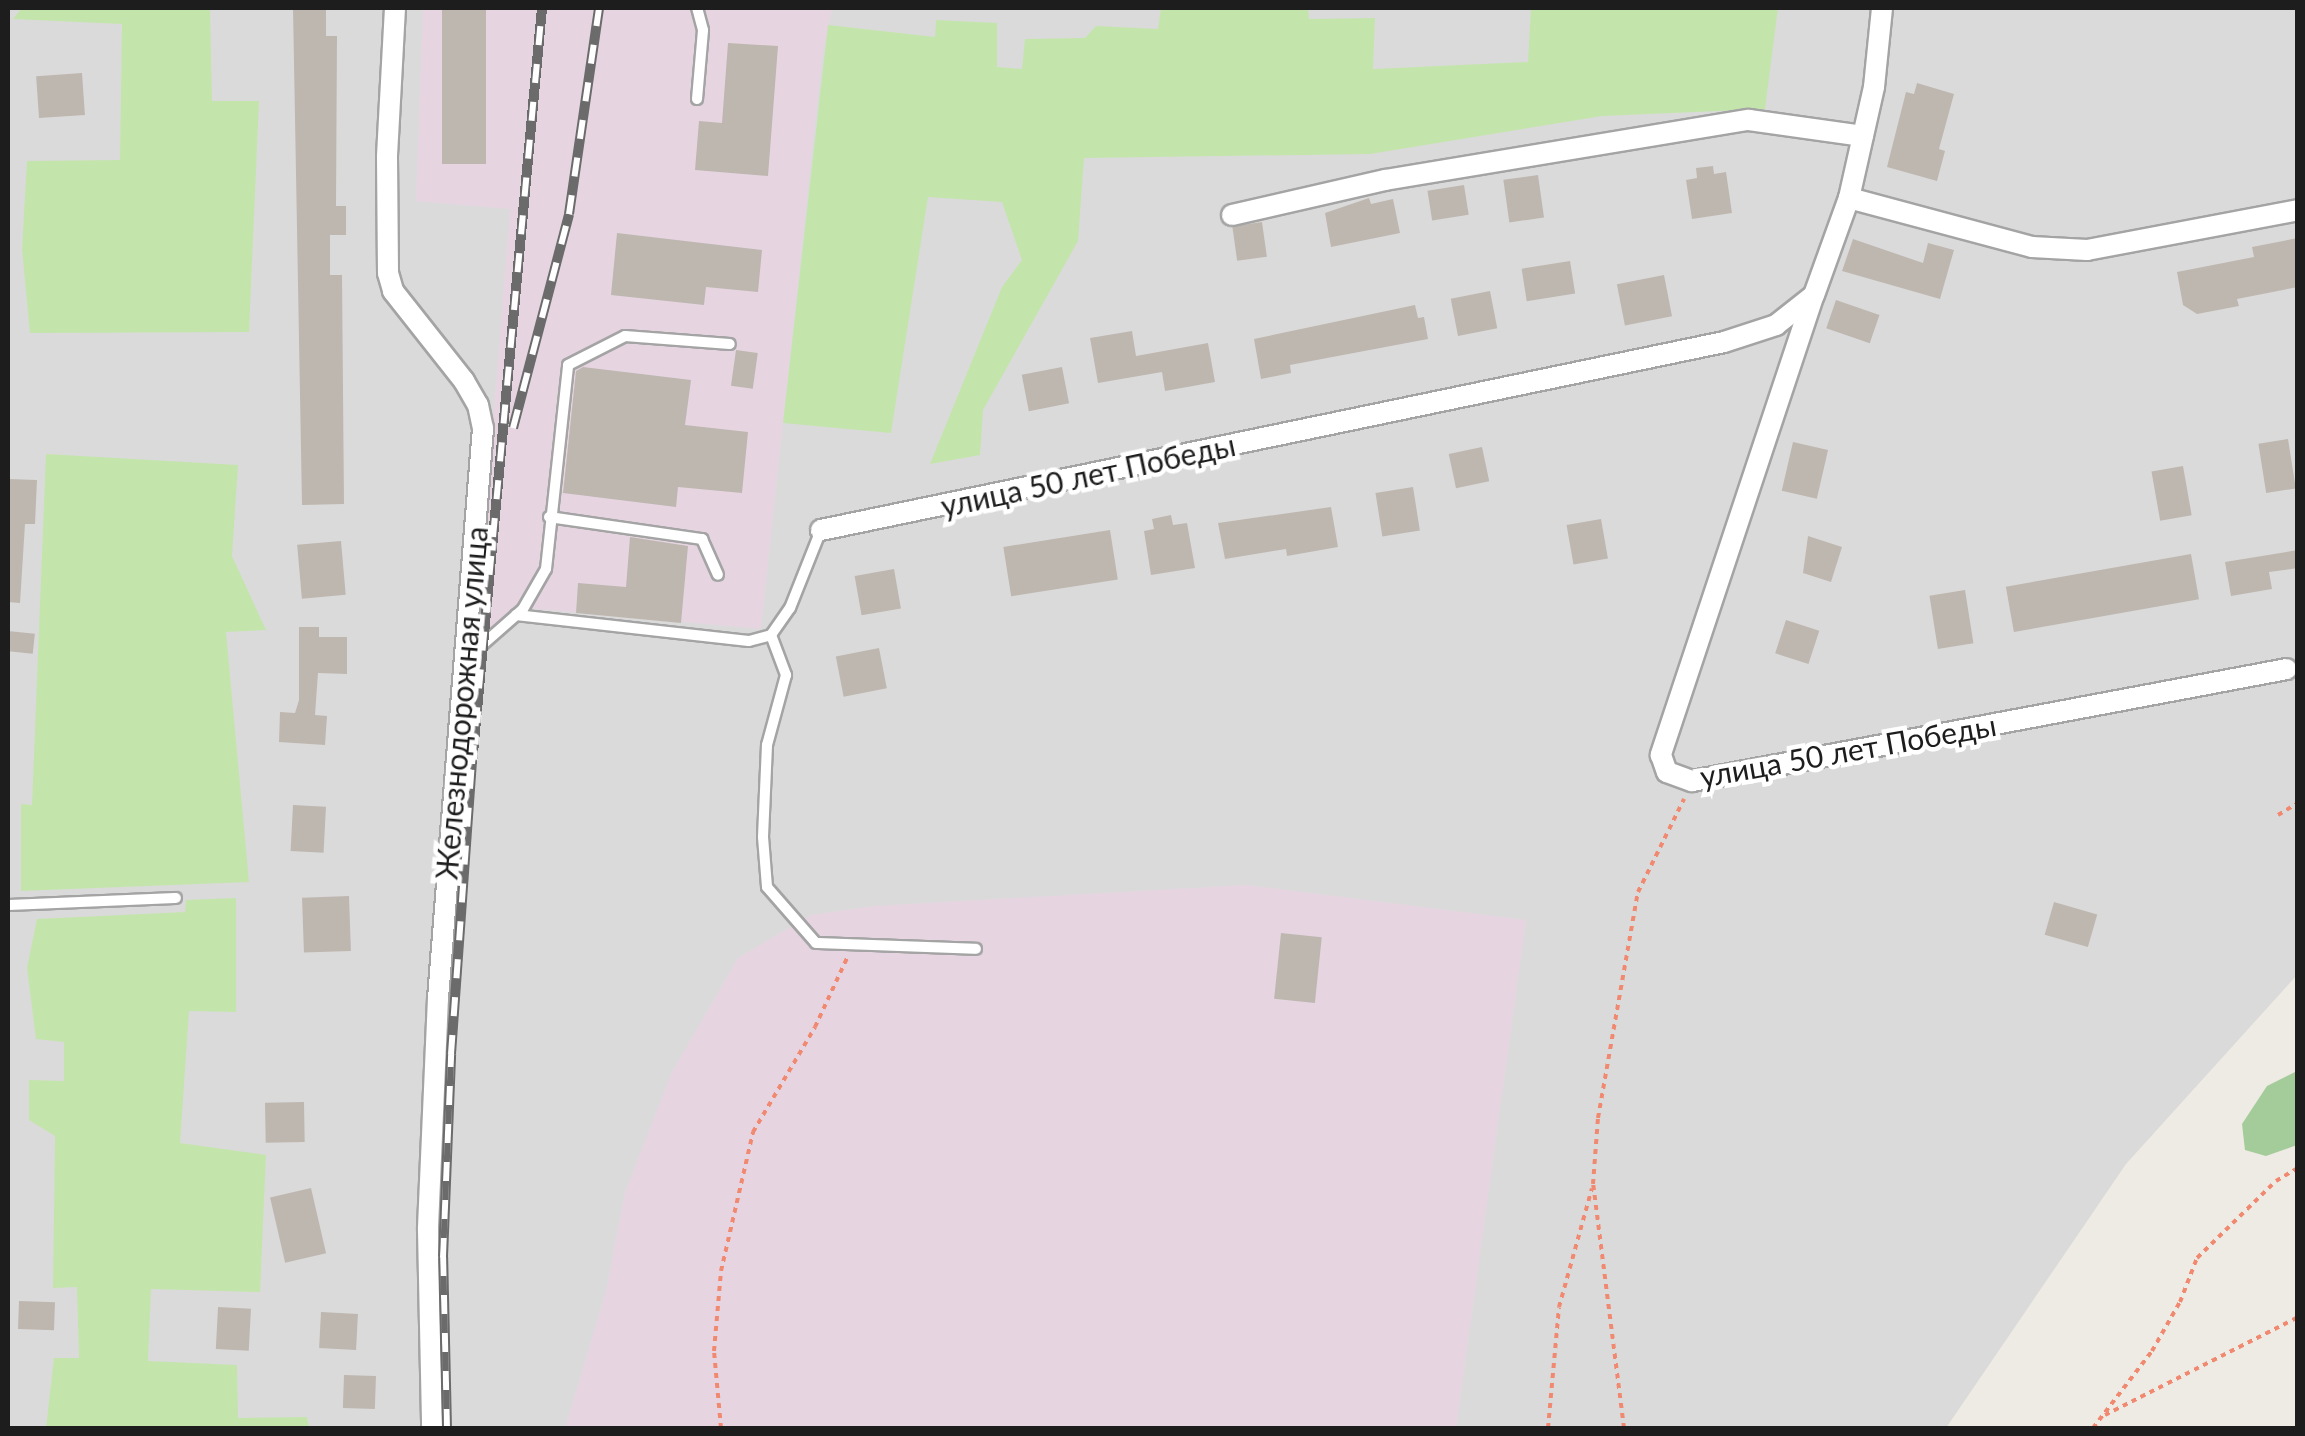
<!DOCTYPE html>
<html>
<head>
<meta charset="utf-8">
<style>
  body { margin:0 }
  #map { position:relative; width:2305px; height:1436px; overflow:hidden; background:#edebe3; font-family:Lato,sans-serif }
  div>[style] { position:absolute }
  .residential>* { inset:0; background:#dbdada }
  .industrial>* { inset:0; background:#e6d5e1 }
  .grass>* { inset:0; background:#c3e5ab }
  .forest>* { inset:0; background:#a4cb9a }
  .building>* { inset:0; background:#beb7b0; transform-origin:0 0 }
  .path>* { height:4px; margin-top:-2px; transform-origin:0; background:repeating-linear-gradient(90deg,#f18870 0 5px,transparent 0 10px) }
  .roads { filter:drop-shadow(2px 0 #a4a4a4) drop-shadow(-2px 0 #a4a4a4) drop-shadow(0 2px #a4a4a4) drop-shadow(0 -2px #a4a4a4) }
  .service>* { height:10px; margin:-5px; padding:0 5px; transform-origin:5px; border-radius:5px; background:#fff }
  .minor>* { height:20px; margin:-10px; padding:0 10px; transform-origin:10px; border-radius:10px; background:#fff }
  .rail>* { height:10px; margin-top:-5px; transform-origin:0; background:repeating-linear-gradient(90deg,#fff 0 19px,#6b6b6b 0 38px); box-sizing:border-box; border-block:2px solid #6b6b6b }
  span { translate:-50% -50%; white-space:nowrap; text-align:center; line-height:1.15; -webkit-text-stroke:9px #fff; paint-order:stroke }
  .street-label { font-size:30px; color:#1d1d1d }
  .frame { position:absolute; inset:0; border:10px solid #1d1d1d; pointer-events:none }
</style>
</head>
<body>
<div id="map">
  <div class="residential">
    <div style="clip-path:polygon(8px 8px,2297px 8px,2297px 975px,2126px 1164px,1946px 1428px,8px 1428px)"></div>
  </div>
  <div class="industrial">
    <div style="clip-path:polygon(423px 8px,832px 8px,822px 57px,761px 629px,515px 607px,487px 636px,476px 636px,510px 209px,416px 201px)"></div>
    <div style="clip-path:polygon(1246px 885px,1526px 920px,1456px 1428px,565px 1428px,606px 1291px,625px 1192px,672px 1072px,738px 958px,811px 915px,874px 906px)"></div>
  </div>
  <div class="grass">
    <div style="clip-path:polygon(22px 8px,210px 8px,212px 101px,259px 101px,249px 332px,30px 333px,22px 249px,27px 161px,120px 160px,122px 24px,13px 19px)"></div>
    <div style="clip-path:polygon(1161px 8px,1308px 8px,1309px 19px,1375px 18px,1373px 69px,1528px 62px,1531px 8px,1778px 8px,1765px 109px,1602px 116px,1370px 154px,1084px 158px,1078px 241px,983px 410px,980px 455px,930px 464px,1002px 287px,1022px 260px,1002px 202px,928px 197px,891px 433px,783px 423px,828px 25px,935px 37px,936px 20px,997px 23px,997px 67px,1022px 69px,1025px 39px,1085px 38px,1096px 26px,1158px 29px)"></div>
    <div style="clip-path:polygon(46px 454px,238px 465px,232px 556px,266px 630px,226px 632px,249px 882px,21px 891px,21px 804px,32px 805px)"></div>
    <div style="clip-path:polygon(236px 898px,236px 1012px,189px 1011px,180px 1143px,266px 1155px,260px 1292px,151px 1289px,148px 1361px,237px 1365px,238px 1418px,307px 1417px,309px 1428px,46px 1428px,54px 1358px,79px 1358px,77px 1287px,53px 1288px,55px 1136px,29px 1120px,29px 1080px,64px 1081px,64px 1042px,36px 1039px,27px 968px,37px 919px,185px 912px,186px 900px)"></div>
  </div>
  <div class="forest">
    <div style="clip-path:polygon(2297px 1071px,2297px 1145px,2266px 1156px,2245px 1150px,2242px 1124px,2267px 1086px)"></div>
  </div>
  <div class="building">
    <div style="clip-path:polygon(293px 8px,326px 8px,326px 36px,337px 36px,336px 206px,346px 206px,346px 235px,330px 235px,330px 275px,342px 275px,344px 504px,302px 505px)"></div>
    <div style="left:442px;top:8px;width:44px;height:156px"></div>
    <div style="clip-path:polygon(728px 43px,778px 46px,768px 176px,695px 170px,699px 121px,722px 123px)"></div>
    <div style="left:82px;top:73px;width:42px;height:46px;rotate:86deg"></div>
    <div style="clip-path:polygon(1917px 83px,1954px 94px,1939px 149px,1945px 151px,1937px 181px,1887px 167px,1906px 92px,1914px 94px)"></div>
    <div style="clip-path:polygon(1713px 166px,1714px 174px,1726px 172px,1732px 213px,1692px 219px,1686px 180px,1697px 178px,1696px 168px)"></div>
    <div style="left:1538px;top:175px;width:43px;height:35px;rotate:82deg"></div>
    <div style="left:1464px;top:185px;width:30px;height:37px;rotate:81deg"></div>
    <div style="clip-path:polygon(1369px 198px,1371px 204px,1393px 199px,1400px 233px,1331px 247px,1325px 213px)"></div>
    <div style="left:1262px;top:222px;width:35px;height:30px;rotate:82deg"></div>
    <div style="clip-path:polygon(617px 233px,762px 250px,758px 292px,706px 287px,704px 305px,611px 295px)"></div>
    <div style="clip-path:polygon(2298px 238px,2298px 287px,2237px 299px,2239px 306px,2197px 314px,2183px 305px,2177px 272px,2254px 257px,2252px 247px)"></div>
    <div style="clip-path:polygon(1853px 239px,1923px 263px,1928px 243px,1954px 250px,1940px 299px,1842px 271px)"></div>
    <div style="left:1570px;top:261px;width:33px;height:49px;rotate:81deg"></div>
    <div style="left:1664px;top:275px;width:42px;height:48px;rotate:79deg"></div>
    <div style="left:1490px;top:291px;width:38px;height:40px;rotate:79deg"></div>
    <div style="left:1836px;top:300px;width:46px;height:30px;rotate:19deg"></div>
    <div style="clip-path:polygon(1415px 305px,1418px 318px,1424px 317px,1428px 339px,1290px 365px,1291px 373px,1261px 379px,1254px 339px)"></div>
    <div style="clip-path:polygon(1132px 331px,1136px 356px,1208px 343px,1215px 382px,1165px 391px,1162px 372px,1098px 383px,1090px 338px)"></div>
    <div style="left:736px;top:350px;width:22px;height:36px;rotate:8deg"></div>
    <div style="clip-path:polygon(583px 367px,691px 380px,685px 425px,748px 432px,742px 493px,678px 487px,676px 507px,563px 493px,576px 371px)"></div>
    <div style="left:1062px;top:367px;width:37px;height:41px;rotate:79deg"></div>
    <div style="left:2288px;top:439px;width:50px;height:30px;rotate:81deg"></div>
    <div style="left:1793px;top:442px;width:36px;height:50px;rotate:13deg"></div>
    <div style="left:1482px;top:447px;width:35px;height:34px;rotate:78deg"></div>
    <div style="left:2183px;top:466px;width:50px;height:32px;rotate:80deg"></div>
    <div style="clip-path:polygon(8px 479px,37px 480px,35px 524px,25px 524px,20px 603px,8px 602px)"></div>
    <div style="left:1413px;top:487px;width:44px;height:38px;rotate:81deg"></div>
    <div style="clip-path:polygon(1331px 507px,1338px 547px,1287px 556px,1286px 549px,1225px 559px,1218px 523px)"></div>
    <div style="clip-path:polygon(1171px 515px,1173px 525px,1187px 523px,1195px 568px,1151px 575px,1144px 531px,1154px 529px,1152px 519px)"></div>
    <div style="left:1601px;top:519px;width:40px;height:35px;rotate:80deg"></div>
    <div style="left:1110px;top:530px;width:50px;height:108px;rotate:81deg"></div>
    <div style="clip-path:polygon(1808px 536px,1842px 547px,1831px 582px,1803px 573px)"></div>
    <div style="clip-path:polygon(630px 537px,688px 546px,681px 623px,576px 613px,578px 583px,626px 587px)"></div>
    <div style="left:341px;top:541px;width:54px;height:44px;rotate:85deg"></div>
    <div style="clip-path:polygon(2298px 550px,2298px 568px,2269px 572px,2272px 589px,2231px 596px,2225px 562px)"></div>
    <div style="left:2191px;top:554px;width:46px;height:188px;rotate:80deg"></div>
    <div style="left:894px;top:569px;width:40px;height:40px;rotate:80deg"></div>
    <div style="left:1965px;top:590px;width:54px;height:36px;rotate:81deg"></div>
    <div style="left:1786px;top:620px;width:35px;height:35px;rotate:18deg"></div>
    <div style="clip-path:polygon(299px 627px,319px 627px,319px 637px,347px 637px,347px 674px,318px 673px,315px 715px,327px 716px,325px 745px,279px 742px,280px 712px,295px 713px,299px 700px)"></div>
    <div style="left:8px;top:631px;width:27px;height:20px;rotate:6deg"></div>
    <div style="left:879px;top:648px;width:41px;height:44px;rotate:79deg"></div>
    <div style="left:293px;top:805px;width:33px;height:46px;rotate:3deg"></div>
    <div style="left:349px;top:896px;width:55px;height:47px;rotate:88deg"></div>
    <div style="left:2054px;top:902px;width:45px;height:34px;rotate:16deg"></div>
    <div style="left:1281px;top:933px;width:41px;height:66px;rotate:6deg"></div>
    <div style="left:304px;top:1102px;width:40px;height:39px;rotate:89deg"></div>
    <div style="left:311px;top:1188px;width:67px;height:42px;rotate:77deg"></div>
    <div style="left:19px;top:1301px;width:36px;height:28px;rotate:2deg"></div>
    <div style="left:218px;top:1307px;width:33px;height:42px;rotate:3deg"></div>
    <div style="left:321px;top:1312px;width:37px;height:36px;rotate:3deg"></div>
    <div style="left:344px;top:1375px;width:32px;height:33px;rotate:2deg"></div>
  </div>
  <div class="path">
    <div style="left:2278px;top:815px;width:23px;rotate:-31deg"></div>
    <div style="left:2105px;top:1415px;width:216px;rotate:-26.9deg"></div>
    <div style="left:721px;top:1428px;width:77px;rotate:-95.2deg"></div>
    <div style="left:714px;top:1351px;width:80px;rotate:-85deg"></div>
    <div style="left:721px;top:1271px;width:143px;rotate:-77deg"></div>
    <div style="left:753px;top:1132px;width:122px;rotate:-59.4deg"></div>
    <div style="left:815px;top:1027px;width:76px;rotate:-65.1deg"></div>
    <div style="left:1548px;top:1428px;width:121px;rotate:-84.8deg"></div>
    <div style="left:1559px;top:1307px;width:123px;rotate:-74.5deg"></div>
    <div style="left:1624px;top:1428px;width:246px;rotate:-97.2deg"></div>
    <div style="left:1593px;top:1184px;width:66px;rotate:-85.7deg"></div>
    <div style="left:1598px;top:1118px;width:230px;rotate:-80deg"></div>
    <div style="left:1638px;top:892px;width:104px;rotate:-63.7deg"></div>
    <div style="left:2093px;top:1428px;width:97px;rotate:-52.5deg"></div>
    <div style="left:2152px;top:1351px;width:56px;rotate:-60.3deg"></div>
    <div style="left:2180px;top:1302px;width:47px;rotate:-68.9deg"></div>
    <div style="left:2197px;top:1258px;width:110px;rotate:-44.3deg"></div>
    <div style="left:2276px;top:1181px;width:26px;rotate:-31deg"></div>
  </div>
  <div class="roads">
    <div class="service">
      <div style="left:697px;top:99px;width:69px;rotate:-85deg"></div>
      <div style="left:703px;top:30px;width:23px;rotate:-105deg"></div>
      <div style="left:549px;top:517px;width:155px;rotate:8.2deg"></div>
      <div style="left:702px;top:539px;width:39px;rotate:66deg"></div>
      <div style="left:516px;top:615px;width:234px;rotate:6.4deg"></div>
      <div style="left:749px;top:641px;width:23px;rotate:-15deg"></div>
      <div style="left:771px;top:635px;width:33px;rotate:-55deg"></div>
      <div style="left:790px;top:608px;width:84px;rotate:-68.3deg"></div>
      <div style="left:771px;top:635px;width:43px;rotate:69.4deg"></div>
      <div style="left:786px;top:675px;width:73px;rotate:105.2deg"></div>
      <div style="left:767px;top:745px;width:92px;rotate:92.5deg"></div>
      <div style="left:763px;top:837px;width:50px;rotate:85.4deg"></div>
      <div style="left:767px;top:887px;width:74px;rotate:48.8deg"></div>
      <div style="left:816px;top:943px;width:160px;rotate:2.1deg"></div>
      <div style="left:465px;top:660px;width:77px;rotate:-41.3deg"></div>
      <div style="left:523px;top:609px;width:46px;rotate:-60.1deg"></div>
      <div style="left:546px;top:569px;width:205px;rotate:-83.8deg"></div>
      <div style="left:568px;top:365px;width:64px;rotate:-27deg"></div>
      <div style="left:625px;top:336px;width:105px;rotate:4.4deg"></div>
      <div style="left:8px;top:905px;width:168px;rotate:-2.4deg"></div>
    </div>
    <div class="minor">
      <div style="left:395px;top:8px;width:149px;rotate:93.1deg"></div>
      <div style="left:387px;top:157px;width:116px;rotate:89.5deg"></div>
      <div style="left:388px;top:273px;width:19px;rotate:74deg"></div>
      <div style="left:393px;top:291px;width:115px;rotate:51.7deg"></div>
      <div style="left:464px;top:381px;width:28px;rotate:60deg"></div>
      <div style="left:478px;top:405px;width:24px;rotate:78deg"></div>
      <div style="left:483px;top:428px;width:572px;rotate:94.51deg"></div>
      <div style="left:438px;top:998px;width:232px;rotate:92.5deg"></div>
      <div style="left:428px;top:1230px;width:198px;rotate:88.8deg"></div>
      <div style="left:1849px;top:198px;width:189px;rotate:15deg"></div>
      <div style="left:2032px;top:247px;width:55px;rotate:3.1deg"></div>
      <div style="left:2087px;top:250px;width:215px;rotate:-10.7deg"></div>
      <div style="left:1232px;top:215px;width:157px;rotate:-12.9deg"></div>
      <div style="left:1385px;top:180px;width:369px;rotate:-9.4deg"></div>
      <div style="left:1749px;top:120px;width:115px;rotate:8deg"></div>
      <div style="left:1813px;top:297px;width:483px;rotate:108.4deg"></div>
      <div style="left:1661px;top:755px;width:18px;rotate:71deg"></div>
      <div style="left:1667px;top:772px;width:27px;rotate:20deg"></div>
      <div style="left:1692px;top:781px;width:605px;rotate:-10.66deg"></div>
      <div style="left:821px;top:530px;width:922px;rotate:-11.76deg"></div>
      <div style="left:1724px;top:342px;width:55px;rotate:-18.1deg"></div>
      <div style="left:1776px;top:325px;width:48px;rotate:-38.3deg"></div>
      <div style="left:1814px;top:295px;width:103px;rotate:-70.2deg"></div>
      <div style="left:1849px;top:198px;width:114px;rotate:-77.3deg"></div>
      <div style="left:1874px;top:87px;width:79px;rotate:-84.2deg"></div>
    </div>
  </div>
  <div class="rail">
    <div style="left:513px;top:428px;width:221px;rotate:-75.3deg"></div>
    <div style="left:569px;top:214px;width:208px;rotate:-81.7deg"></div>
    <div style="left:447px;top:1428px;width:171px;rotate:-91.3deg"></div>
    <div style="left:443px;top:1257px;width:203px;rotate:-87.7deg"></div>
    <div style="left:451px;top:1054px;width:291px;rotate:-85.9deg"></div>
    <div style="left:472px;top:764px;width:759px;rotate:-84.71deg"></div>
  </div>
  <div class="street-label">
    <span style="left:1088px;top:475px;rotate:-12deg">улица 50 лет Победы</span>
    <span style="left:461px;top:703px;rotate:-85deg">Железнодорожная улица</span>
    <span style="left:1848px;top:750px;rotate:-10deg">улица 50 лет Победы</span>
  </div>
  <div class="frame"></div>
</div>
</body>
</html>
